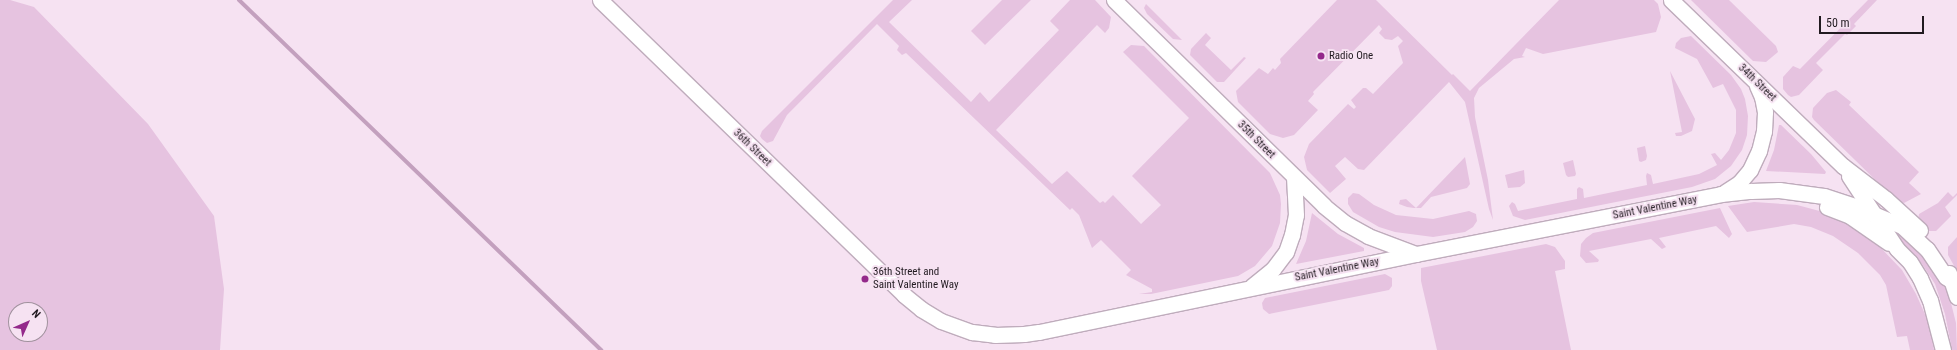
<!DOCTYPE html>
<html>
<head>
<meta charset="utf-8">
<style>
  body { margin:0 }
  #map { position:relative; width:1957px; height:350px; overflow:hidden; background:#f6e2f2; font-family:"Roboto Condensed",sans-serif }
  div>[style] { position:absolute }
  .green>* { inset:0; background:#e6c3e0 }
  .stream>* { height:4px; margin:-2px; padding:0 2px; transform-origin:2px; border-radius:2px; background:#c3a0be }
  .roads { filter:drop-shadow(1px 0 #bfacbc) drop-shadow(-1px 0 #bfacbc) drop-shadow(0 1px #bfacbc) drop-shadow(0 -1px #bfacbc) }
  .minor>* { height:15px; margin:-7.5px; padding:0 7.5px; transform-origin:7.5px; border-radius:7.5px; background:#fff }
  .dots>* { width:11px; height:11px; translate:-50% -50%; box-sizing:border-box; border:2px solid #f6e2f2; border-radius:50% }
  span { translate:-50% -50%; white-space:nowrap; text-align:center; line-height:1.15; -webkit-text-stroke:4px #f6e2f2; paint-order:stroke }
  .poi-label { font-size:11px; color:#211a20 }
  .left { translate:0 -50%; text-align:left }
  .street-label { font-size:11px; color:#211a20 }
  .north { position:absolute; left:8px; top:302px; width:40px; height:40px; box-sizing:border-box; background:#f6e2f2; border:1px solid #a1929e; border-radius:50%; rotate:45deg; font-size:11px; font-weight:700; line-height:16px; text-align:center; color:#211a20 }
  .north::after { content:''; display:block; margin:auto; width:14px; height:18px; background:#94298b; clip-path:polygon(50% 0,100% 100%,50% 72%,0 100%) }
  .scale { position:absolute; left:1819px; top:16px; width:105px; height:18px; box-sizing:border-box; border:2px solid #211a20; border-top:0; padding-left:5px; font-size:12px; line-height:14px; white-space:nowrap; color:#211a20; -webkit-text-stroke:3px #f6e2f2; paint-order:stroke }
</style>
</head>
<body>
<div id="map">
  <div class="green">
    <div style="clip-path:polygon(evenodd,0 0,10px 0,34px 7px,148px 124px,214px 216px,224px 289px,220px 350px,0 350px,0 0,16px 310px,40px 310px,40px 334px,16px 334px,16px 310px)"></div>
    <div style="clip-path:polygon(893px 0,912px 0,889px 22px,971px 102px,980px 92px,989px 102px,1059px 30px,1050px 21px,1070px 0,1095px 0,1111px 17px,1109px 28px,1105px 33px,1097px 25px,996px 130px,1052px 184px,1067px 171px,1100px 203px,1103px 201px,1105px 203px,1113px 195px,1141px 224px,1161px 205px,1132px 176px,1189px 118px,1123px 52px,1131px 45px,1144px 46px,1270px 173px,1280px 195px,1281px 204px,1280px 223px,1272px 246px,1255px 266px,1238px 276px,1151px 294px,1139px 294px,1152px 292px,1152px 289px,1126px 275px,1131px 270px,1101px 240px,1092px 248px,1079px 215px,1072px 208px,1070px 210px,906px 53px,902px 55px,897px 50px,899px 46px,877px 24px,787px 115px,773px 141px,767px 143px,762px 139px,760px 136px,762px 131px)"></div>
    <div style="clip-path:polygon(1002px 0,1031px 0,985px 45px,971px 31px)"></div>
    <div style="clip-path:polygon(1337px 0,1376px 0,1452px 75px,1453px 74px,1470px 91px,1559px 0,1654px 0,1658px 4px,1661px 17px,1656px 32px,1543px 54px,1526px 48px,1522px 56px,1525px 57px,1514px 59px,1479px 88px,1474px 98px,1475px 117px,1488px 180px,1493px 220px,1489px 209px,1465px 102px,1449px 82px,1364px 170px,1358px 169px,1345px 157px,1335px 166px,1346px 179px,1330px 193px,1307px 170px,1304px 157px,1309px 144px,1348px 104px,1354px 109px,1356px 107px,1351px 100px,1363px 88px,1366px 88px,1373px 94px,1403px 63px,1398px 46px,1403px 41px,1398px 36px,1392px 40px,1385px 39px,1379px 33px,1382px 29px,1379px 25px,1313px 92px,1314px 94px,1308px 101px,1318px 110px,1294px 135px,1283px 138px,1270px 134px,1238px 102px,1236px 91px,1259px 68px,1268px 74px,1273px 68px,1275px 70px,1281px 63px,1280px 59px)"></div>
    <div style="clip-path:polygon(1691px 0,1729px 0,1776px 46px,1778px 52px,1766px 62px,1753px 61px)"></div>
    <div style="clip-path:polygon(1868px 0,1877px 0,1854px 24px,1856px 26px,1847px 35px,1845px 34px,1816px 63px,1823px 70px,1799px 95px,1791px 97px,1788px 95px,1783px 89px,1783px 77px,1793px 66px,1800px 69px)"></div>
    <div style="clip-path:polygon(1146px 4px,1182px 40px,1173px 39px,1147px 14px,1144px 8px)"></div>
    <div style="clip-path:polygon(1206px 33px,1211px 38px,1205px 45px,1231px 70px,1244px 57px,1246px 58px,1224px 82px,1217px 82px,1190px 55px,1191px 49px)"></div>
    <div style="clip-path:polygon(1691px 36px,1731px 75px,1741px 89px,1745px 99px,1748px 116px,1747px 135px,1742px 150px,1731px 166px,1715px 179px,1692px 187px,1525px 220px,1513px 216px,1509px 206px,1512px 202px,1515px 204px,1518px 211px,1577px 199px,1577px 189px,1579px 187px,1583px 189px,1584px 198px,1647px 185px,1646px 176px,1647px 173px,1651px 175px,1653px 184px,1699px 174px,1717px 165px,1711px 154px,1715px 153px,1721px 160px,1729px 150px,1736px 133px,1736px 110px,1723px 84px,1713px 88px,1697px 59px,1675px 48px,1676px 43px,1681px 38px)"></div>
    <div style="clip-path:polygon(1670px 71px,1695px 119px,1692px 131px,1681px 136px,1676px 136px,1675px 133px,1682px 132px)"></div>
    <div style="clip-path:polygon(1836px 90px,1851px 102px,1849px 105px,1919px 172px,1909px 183px,1921px 194px,1904px 203px,1897px 201px,1814px 120px,1812px 117px,1813px 108px,1827px 93px)"></div>
    <div style="clip-path:polygon(1779px 125px,1781px 125px,1811px 154px,1826px 172px,1825px 174px,1766px 171px,1774px 150px)"></div>
    <div style="clip-path:polygon(1645px 146px,1647px 156px,1646px 160px,1641px 162px,1639px 161px,1637px 148px)"></div>
    <div style="clip-path:polygon(1465px 157px,1470px 184px,1467px 188px,1431px 197px,1421px 208px,1414px 208px,1407px 207px,1399px 204px,1400px 200px,1406px 199px,1416px 208px)"></div>
    <div style="clip-path:polygon(1573px 160px,1576px 174px,1575px 176px,1568px 177px,1566px 175px,1563px 163px)"></div>
    <div style="clip-path:polygon(1524px 170px,1525px 183px,1520px 187px,1508px 188px,1505px 175px)"></div>
    <div style="clip-path:polygon(1948px 192px,1953px 197px,1957px 193px,1957px 195px,1945px 207px,1951px 216px,1936px 231px,1928px 231px,1918px 220px,1919px 214px,1938px 203px)"></div>
    <div style="clip-path:polygon(1353px 193px,1359px 194px,1374px 205px,1396px 215px,1433px 219px,1469px 211px,1476px 214px,1477px 221px,1473px 227px,1465px 232px,1433px 237px,1395px 232px,1379px 227px,1353px 212px,1348px 204px,1348px 198px)"></div>
    <div style="clip-path:polygon(1754px 202px,1797px 205px,1827px 213px,1854px 227px,1879px 246px,1902px 270px,1916px 294px,1928px 321px,1934px 350px,1910px 350px,1907px 336px,1897px 337px,1886px 285px,1880px 275px,1858px 253px,1833px 236px,1811px 227px,1794px 224px,1747px 232px,1728px 206px)"></div>
    <div style="clip-path:polygon(1720px 208px,1732px 234px,1729px 238px,1716px 226px,1659px 238px,1666px 247px,1662px 249px,1651px 239px,1589px 251px,1599px 260px,1598px 262px,1586px 263px,1580px 256px,1581px 244px,1586px 238px,1593px 233px)"></div>
    <div style="clip-path:polygon(1312px 213px,1338px 234px,1364px 248px,1364px 251px,1296px 264px,1306px 241px)"></div>
    <div style="clip-path:polygon(1895px 230px,1906px 234px,1943px 281px,1951px 303px,1956px 323px,1957px 350px,1952px 350px,1945px 314px,1935px 284px,1922px 264px,1900px 240px)"></div>
    <div style="clip-path:polygon(1957px 237px,1957px 271px,1948px 255px,1948px 247px)"></div>
    <div style="clip-path:polygon(1546px 244px,1555px 247px,1565px 261px,1565px 269px,1555px 271px,1571px 350px,1437px 350px,1421px 281px,1421px 268px)"></div>
    <div style="clip-path:polygon(1385px 274px,1392px 278px,1392px 286px,1389px 290px,1269px 314px,1263px 309px,1262px 303px,1265px 298px)"></div>
  </div>
  <div class="stream">
    <div style="left:239px;top:0;width:504px;rotate:44.03deg"></div>
  </div>
  <div class="roads">
    <div class="minor">
      <div style="left:600px;top:0;width:424px;rotate:44.1deg"></div>
      <div style="left:904px;top:295px;width:22px;rotate:39deg"></div>
      <div style="left:921px;top:309px;width:23px;rotate:31deg"></div>
      <div style="left:941px;top:321px;width:33px;rotate:20deg"></div>
      <div style="left:972px;top:332px;width:23px;rotate:7deg"></div>
      <div style="left:995px;top:335px;width:29px;rotate:-2deg"></div>
      <div style="left:1024px;top:334px;width:15px;rotate:-8deg"></div>
      <div style="left:1039px;top:332px;width:385px;rotate:-11.7deg"></div>
      <div style="left:1416px;top:254px;width:311px;rotate:-11.1deg"></div>
      <div style="left:1721px;top:194px;width:30px;rotate:-6deg"></div>
      <div style="left:1751px;top:191px;width:28px;rotate:-2deg"></div>
      <div style="left:1779px;top:190px;width:45px;rotate:7.6deg"></div>
      <div style="left:1824px;top:196px;width:32px;rotate:18deg"></div>
      <div style="left:1854px;top:206px;width:52px;rotate:22.6deg"></div>
      <div style="left:1902px;top:226px;width:34px;rotate:43deg"></div>
      <div style="left:1927px;top:249px;width:34px;rotate:56deg"></div>
      <div style="left:1946px;top:277px;width:9px;rotate:36deg"></div>
      <div style="left:1114px;top:0;width:294px;rotate:44.4deg"></div>
      <div style="left:1324px;top:206px;width:27px;rotate:39deg"></div>
      <div style="left:1345px;top:223px;width:26px;rotate:29deg"></div>
      <div style="left:1368px;top:236px;width:51px;rotate:20.6deg"></div>
      <div style="left:1671px;top:0;width:239px;rotate:44deg"></div>
      <div style="left:1843px;top:166px;width:54px;rotate:37.5deg"></div>
      <div style="left:1886px;top:199px;width:46px;rotate:42.4deg"></div>
      <div style="left:1849px;top:176px;width:87px;rotate:56.7deg"></div>
      <div style="left:1897px;top:249px;width:18px;rotate:45deg"></div>
      <div style="left:1910px;top:262px;width:19px;rotate:58deg"></div>
      <div style="left:1920px;top:278px;width:24px;rotate:66deg"></div>
      <div style="left:1930px;top:300px;width:52px;rotate:75.4deg"></div>
      <div style="left:1725px;top:192px;width:17px;rotate:-33deg"></div>
      <div style="left:1739px;top:183px;width:17px;rotate:-50deg"></div>
      <div style="left:1750px;top:170px;width:21px;rotate:-65deg"></div>
      <div style="left:1759px;top:151px;width:21px;rotate:-76deg"></div>
      <div style="left:1764px;top:131px;width:19px;rotate:-87deg"></div>
      <div style="left:1765px;top:112px;width:15px;rotate:-101deg"></div>
      <div style="left:1762px;top:97px;width:12px;rotate:-114deg"></div>
      <div style="left:1827px;top:207px;width:25px;rotate:21deg"></div>
      <div style="left:1850px;top:216px;width:47px;rotate:34.7deg"></div>
      <div style="left:1949px;top:273px;width:25px;rotate:72deg"></div>
      <div style="left:1252px;top:286px;width:27px;rotate:-39deg"></div>
      <div style="left:1273px;top:269px;width:21px;rotate:-53deg"></div>
      <div style="left:1286px;top:252px;width:18px;rotate:-71deg"></div>
      <div style="left:1292px;top:235px;width:20px;rotate:-79deg"></div>
      <div style="left:1296px;top:215px;width:38px;rotate:-93deg"></div>
    </div>
  </div>
  <div class="dots">
    <div style="left:1321px;top:56px;background:#94298b"></div>
    <div style="left:865px;top:279px;background:#94298b"></div>
  </div>
  <div class="poi-label">
    <span class="left" style="left:1329px;top:56px">Radio One</span>
    <span class="left" style="left:873px;top:279px">36th Street and<br>Saint Valentine Way</span>
  </div>
  <div class="street-label">
    <span style="left:1757px;top:83px;rotate:44deg">34th Street</span>
    <span style="left:1256px;top:140px;rotate:45deg">35th Street</span>
    <span style="left:752px;top:148px;rotate:44deg">36th Street</span>
    <span style="left:1655px;top:208px;rotate:-11deg">Saint Valentine Way</span>
    <span style="left:1337px;top:270px;rotate:-11deg">Saint Valentine Way</span>
  </div>
  <div class="north">N</div>
  <div class="scale">50 m</div>
</div>
</body>
</html>
